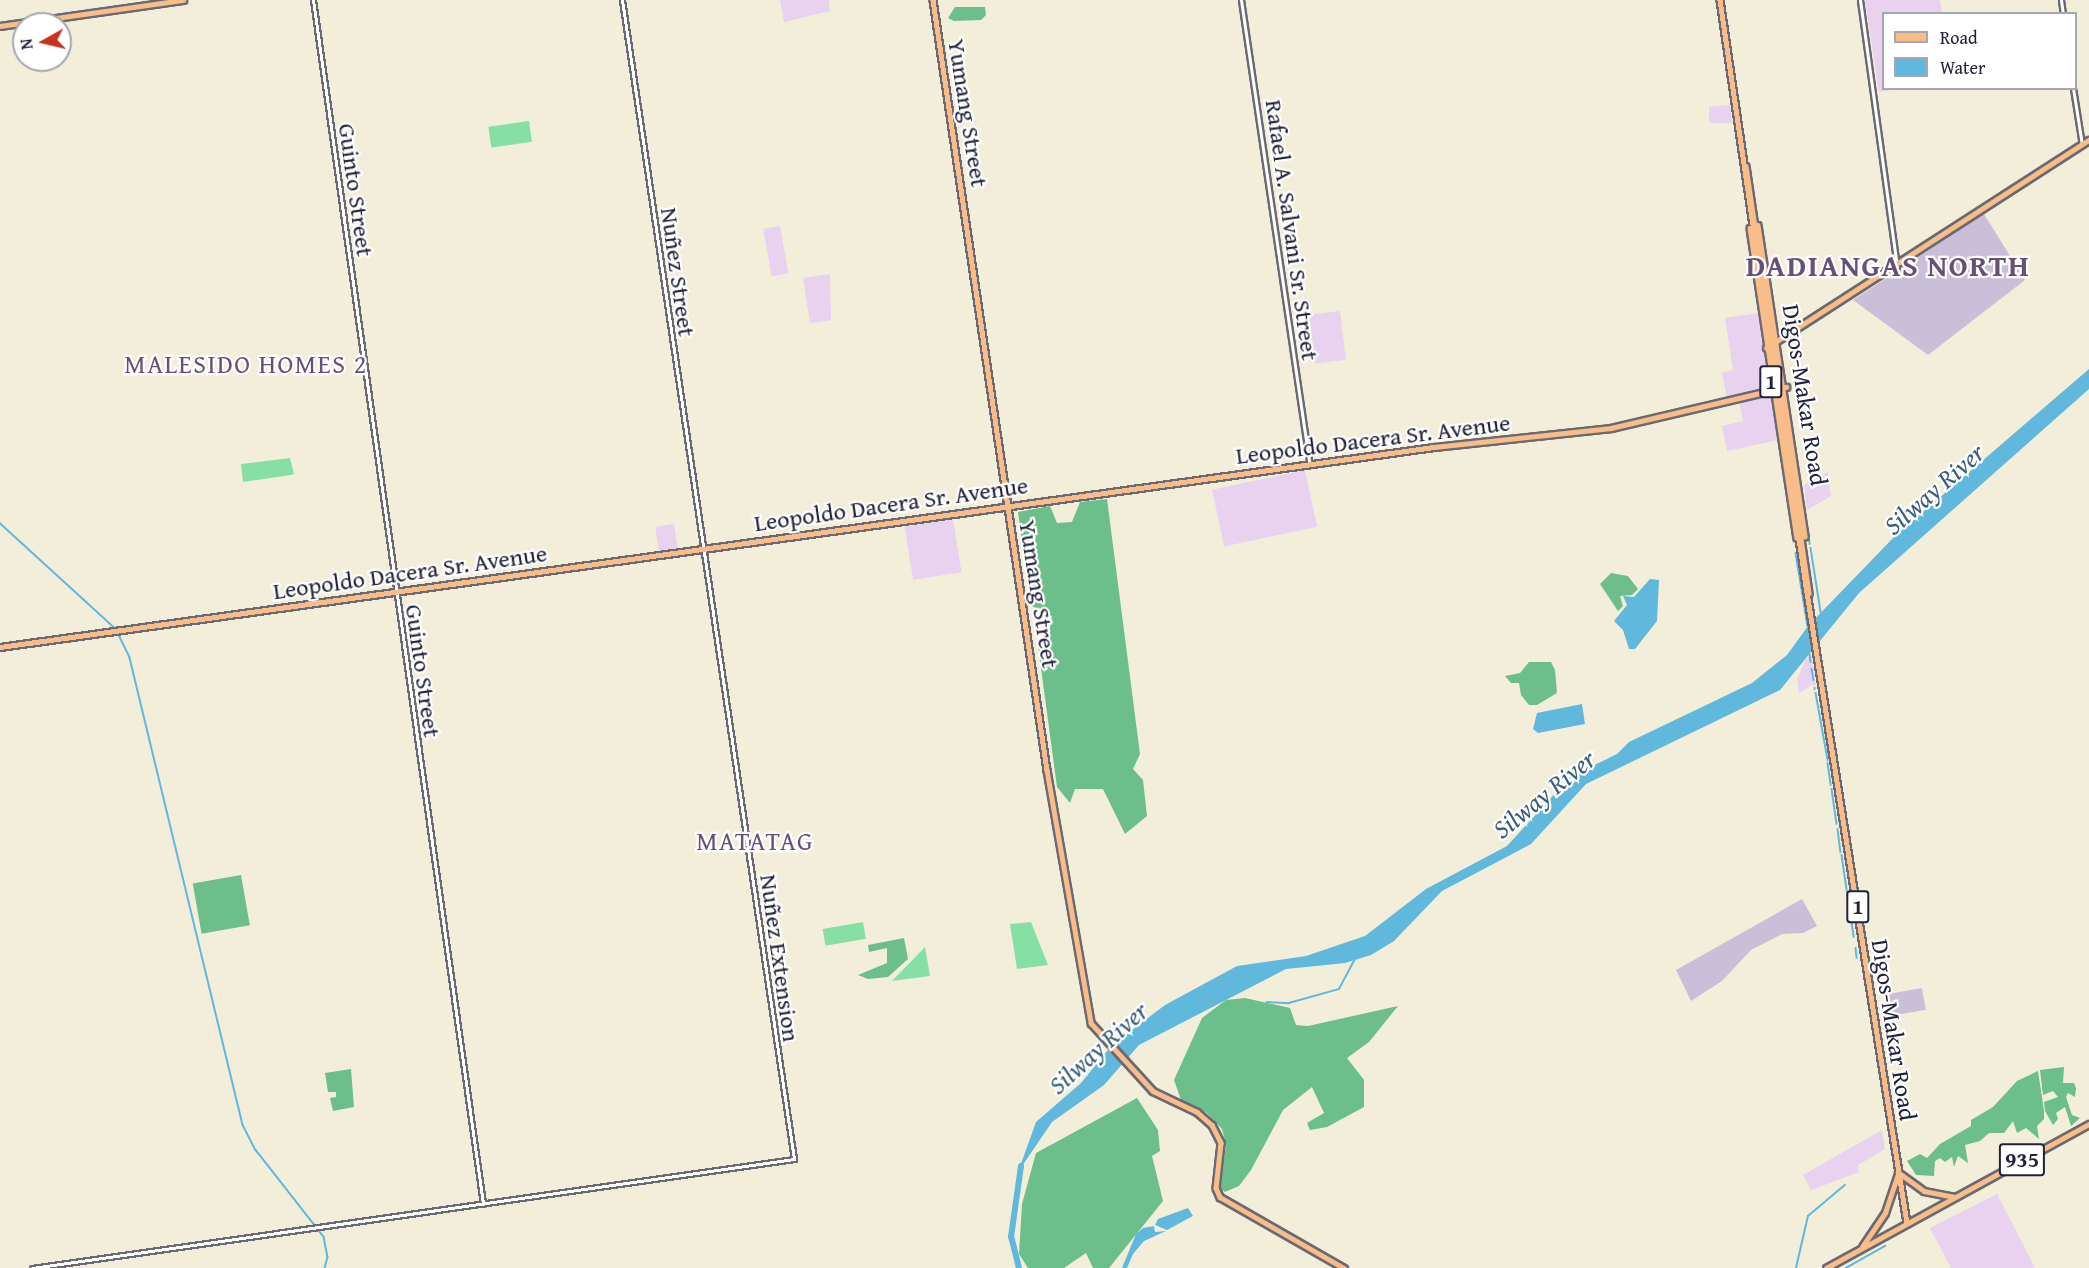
<!DOCTYPE html>
<html>
<head>
<meta charset="utf-8">
<style>
  body { margin:0 }
  #map { position:relative; width:2089px; height:1268px; overflow:hidden; background:#f3eeda; font-family:"Gentium Book Plus",serif }
  div>[style] { position:absolute }
  .built>* { inset:0; background:#e8d2ef; transform-origin:0 0 }
  .industrial>* { inset:0; background:#c9bfd8; transform-origin:0 0 }
  .green>* { inset:0; background:#86e0a6; transform-origin:0 0 }
  .forest>* { inset:0; background:#6cbe8b; transform-origin:0 0 }
  .water>* { inset:0; background:#60b8dd }
  .stream>* { height:1.5px; margin:-0.75px; padding:0 0.75px; transform-origin:0.75px; border-radius:0.75px; background:#60b8dd }
  .river>* { height:6px; margin:-3px; padding:0 3px; transform-origin:3px; border-radius:3px; background:#60b8dd }
  .roads { filter:drop-shadow(2px 0 #6b6973) drop-shadow(-2px 0 #6b6973) drop-shadow(0 2px #6b6973) drop-shadow(0 -2px #6b6973) }
  .minor>* { height:3px; margin:-1.5px; padding:0 1.5px; transform-origin:1.5px; border-radius:1.5px; background:#fff }
  .major>* { height:4.5px; margin:-2.25px; padding:0 2.25px; transform-origin:2.25px; border-radius:2.25px; background:#f9bd89 }
  span { translate:-50% -50%; white-space:nowrap; text-align:center; line-height:1.15; -webkit-text-stroke:4.5px #fff; paint-order:stroke }
  .shield-label span { padding:2px 4px; background:#fff; border:2px solid; border-radius:4px; -webkit-text-stroke-width:0 }
  .shield-label { font-size:22px; color:#22223b; font-weight:700 }
  .street-label { font-size:24px; color:#22223b }
  .neighbourhood-label { font-size:26px; color:#655177; letter-spacing:1.5px }
  .water-label { font-size:26px; color:#3b5e7c; font-style:italic }
  .district-label { font-size:30px; color:#655177; font-weight:700; letter-spacing:1.5px }
  .legend { position:absolute; left:1882px; top:12px; width:195px; height:78px; box-sizing:border-box; background:#fff; border:2px solid #a7a7b1; margin:0; padding:8px 10px; list-style:none; font-size:18px; color:#22223b }
  .legend li { display:flex; align-items:center; gap:12px; height:30px }
  .legend b { width:30px; border:2px solid #a7a7b1 }
  .north { position:absolute; left:12px; top:12px; width:60px; height:60px; box-sizing:border-box; background:#fff; border:2px solid #a7a7b1; border-radius:50%; rotate:262deg; font-size:16px; font-weight:700; line-height:24px; text-align:center; color:#22223b }
  .north::after { content:''; display:block; margin:auto; width:21px; height:27px; background:#c8321e; clip-path:polygon(50% 0,100% 100%,50% 72%,0 100%) }
</style>
</head>
<body>
<div id="map">
  <div class="built">
    <div style="clip-path:polygon(780px 0,829px 0,830px 11px,784px 22px)"></div>
    <div style="clip-path:polygon(1865px 0,1940px 0,1942px 13px,1884px 14px,1884px 88px,1899px 89px,1879px 92px)"></div>
    <div style="clip-path:polygon(1730px 105px,1732px 123px,1709px 123px,1709px 107px)"></div>
    <div style="left:780px;top:226px;width:48px;height:17px;rotate:80deg"></div>
    <div style="clip-path:polygon(830px 274px,831px 320px,810px 323px,803px 278px)"></div>
    <div style="left:1340px;top:311px;width:49px;height:31px;rotate:83deg"></div>
    <div style="clip-path:polygon(1758px 313px,1769px 388px,1727px 398px,1722px 373px,1733px 370px,1725px 318px)"></div>
    <div style="clip-path:polygon(1771px 393px,1778px 440px,1727px 451px,1722px 426px,1743px 421px,1739px 401px)"></div>
    <div style="left:1305px;top:470px;width:58px;height:95px;rotate:78deg"></div>
    <div style="clip-path:polygon(1828px 472px,1831px 496px,1807px 510px,1804px 485px)"></div>
    <div style="left:953px;top:519px;width:54px;height:49px;rotate:81deg"></div>
    <div style="left:674px;top:524px;width:25px;height:19px;rotate:81deg"></div>
    <div style="clip-path:polygon(1812px 656px,1816px 687px,1812px 685px,1799px 693px,1797px 679px,1806px 659px)"></div>
    <div style="clip-path:polygon(1882px 1130px,1885px 1149px,1858px 1165px,1859px 1172px,1811px 1190px,1803px 1175px)"></div>
    <div style="clip-path:polygon(1997px 1194px,2035px 1268px,1951px 1268px,1930px 1228px)"></div>
  </div>
  <div class="industrial">
    <div style="clip-path:polygon(1984px 214px,2025px 280px,1928px 355px,1853px 300px)"></div>
    <div style="clip-path:polygon(1802px 899px,1817px 926px,1803px 933px,1782px 934px,1751px 950px,1722px 981px,1691px 1001px,1676px 970px)"></div>
    <div style="left:1922px;top:988px;width:22px;height:37px;rotate:80deg"></div>
  </div>
  <div class="green">
    <div style="left:529px;top:121px;width:21px;height:41px;rotate:82deg"></div>
    <div style="clip-path:polygon(290px 458px,294px 474px,291px 475px,243px 482px,241px 464px)"></div>
    <div style="left:863px;top:922px;width:17px;height:41px;rotate:80deg"></div>
    <div style="clip-path:polygon(1031px 922px,1048px 965px,1017px 969px,1010px 924px)"></div>
    <div style="clip-path:polygon(925px 947px,930px 976px,892px 981px)"></div>
  </div>
  <div class="forest">
    <div style="clip-path:polygon(955px 7px,985px 7px,986px 15px,981px 20px,954px 21px,948px 18px)"></div>
    <div style="clip-path:polygon(1107px 499px,1140px 754px,1133px 769px,1143px 780px,1147px 816px,1125px 834px,1103px 789px,1075px 789px,1070px 803px,1057px 787px,1038px 646px,1048px 641px,1052px 616px,1030px 605px,1018px 512px,1050px 506px,1057px 523px,1072px 522px,1080px 502px)"></div>
    <div style="clip-path:polygon(1611px 573px,1628px 576px,1638px 589px,1632px 595px,1620px 596px,1623px 606px,1618px 611px,1600px 584px)"></div>
    <div style="clip-path:polygon(1529px 662px,1551px 662px,1555px 670px,1557px 693px,1537px 705px,1529px 705px,1521px 695px,1519px 683px,1511px 683px,1505px 676px,1520px 673px)"></div>
    <div style="left:241px;top:875px;width:51px;height:49px;rotate:80deg"></div>
    <div style="clip-path:polygon(904px 938px,908px 959px,888px 977px,868px 979px,858px 975px,887px 963px,887px 948px,869px 952px,868px 945px)"></div>
    <div style="clip-path:polygon(1245px 998px,1290px 1008px,1296px 1025px,1308px 1026px,1398px 1006px,1369px 1042px,1347px 1058px,1364px 1080px,1364px 1107px,1327px 1127px,1310px 1130px,1307px 1123px,1324px 1113px,1312px 1087px,1283px 1110px,1251px 1170px,1239px 1186px,1225px 1192px,1220px 1188px,1226px 1144px,1222px 1129px,1207px 1113px,1181px 1100px,1174px 1080px,1202px 1018px,1226px 1000px)"></div>
    <div style="clip-path:polygon(2064px 1067px,2063px 1083px,2074px 1083px,2076px 1088px,2075px 1097px,2068px 1093px,2066px 1097px,2072px 1115px,2080px 1118px,2071px 1126px,2065px 1107px,2056px 1113px,2058px 1119px,2053px 1125px,2045px 1111px,2044px 1102px,2058px 1097px,2053px 1091px,2043px 1095px,2040px 1070px)"></div>
    <div style="clip-path:polygon(351px 1069px,354px 1107px,333px 1111px,330px 1098px,336px 1097px,336px 1092px,328px 1092px,325px 1073px)"></div>
    <div style="clip-path:polygon(2038px 1071px,2044px 1111px,2044px 1119px,2037px 1126px,2039px 1139px,2026px 1128px,2017px 1133px,2013px 1121px,2004px 1133px,1989px 1133px,1980px 1141px,1965px 1145px,1968px 1163px,1958px 1156px,1954px 1167px,1952px 1157px,1945px 1162px,1940px 1158px,1935px 1161px,1934px 1176px,1916px 1175px,1907px 1161px,1920px 1154px,1927px 1158px,1940px 1144px,1971px 1126px,1971px 1120px,1993px 1107px,2017px 1081px)"></div>
    <div style="clip-path:polygon(1137px 1098px,1158px 1130px,1160px 1151px,1152px 1156px,1163px 1201px,1109px 1268px,1093px 1268px,1086px 1253px,1064px 1268px,1028px 1268px,1019px 1254px,1022px 1204px,1036px 1153px)"></div>
  </div>
  <div class="water">
    <div style="clip-path:polygon(2089px 369px,2089px 389px,1859px 593px,1780px 690px,1586px 784px,1531px 844px,1442px 891px,1394px 941px,1371px 955px,1345px 963px,1286px 969px,1139px 1045px,1104px 1085px,1052px 1122px,1018px 1172px,1036px 1122px,1081px 1083px,1112px 1045px,1165px 1005px,1237px 966px,1306px 956px,1365px 936px,1426px 889px,1507px 846px,1570px 777px,1617px 754px,1629px 742px,1752px 683px,1787px 655px,1808px 626px,1895px 536px)"></div>
    <div style="clip-path:polygon(1650px 579px,1659px 580px,1657px 621px,1635px 649px,1629px 649px,1623px 630px,1614px 621px,1627px 605px,1623px 596px,1634px 597px)"></div>
    <div style="clip-path:polygon(1582px 704px,1585px 724px,1538px 733px,1533px 729px,1537px 713px)"></div>
    <div style="clip-path:polygon(1188px 1208px,1193px 1216px,1167px 1230px,1155px 1225px,1158px 1219px)"></div>
    <div style="clip-path:polygon(1154px 1226px,1155px 1232px,1166px 1231px,1144px 1241px,1133px 1254px,1127px 1268px,1122px 1268px,1136px 1234px,1143px 1228px)"></div>
  </div>
  <div class="stream">
    <div style="left:0;top:523px;width:156px;rotate:42.4deg"></div>
    <div style="left:1809px;top:534px;width:10px;rotate:84deg"></div>
    <div style="left:1811px;top:548px;width:65px;rotate:81.1deg"></div>
    <div style="left:1796px;top:553px;width:74px;rotate:80.7deg"></div>
    <div style="left:119px;top:635px;width:25px;rotate:64deg"></div>
    <div style="left:130px;top:658px;width:480px;rotate:76.4deg"></div>
    <div style="left:243px;top:1125px;width:28px;rotate:63deg"></div>
    <div style="left:256px;top:1150px;width:110px;rotate:52deg"></div>
    <div style="left:324px;top:1237px;width:20px;rotate:79deg"></div>
    <div style="left:328px;top:1257px;width:11px;rotate:105deg"></div>
    <div style="left:1809px;top:648px;width:14px;rotate:82deg"></div>
    <div style="left:1812px;top:669px;width:11px;rotate:80deg"></div>
    <div style="left:1815px;top:688px;width:1px;rotate:90deg"></div>
    <div style="left:1816px;top:693px;width:68px;rotate:79.8deg"></div>
    <div style="left:1828px;top:763px;width:22px;rotate:82deg"></div>
    <div style="left:1832px;top:789px;width:35px;rotate:82deg"></div>
    <div style="left:1838px;top:829px;width:23px;rotate:83deg"></div>
    <div style="left:1842px;top:855px;width:56px;rotate:81.7deg"></div>
    <div style="left:1851px;top:915px;width:22px;rotate:82deg"></div>
    <div style="left:1856px;top:948px;width:10px;rotate:84deg"></div>
    <div style="left:1267px;top:1002px;width:22px;rotate:3deg"></div>
    <div style="left:1289px;top:1003px;width:52px;rotate:-15.6deg"></div>
    <div style="left:1339px;top:989px;width:34px;rotate:-62deg"></div>
    <div style="left:1796px;top:1268px;width:53px;rotate:-77deg"></div>
    <div style="left:1808px;top:1216px;width:48px;rotate:-40deg"></div>
    <div style="left:1846px;top:1268px;width:45px;rotate:-29.4deg"></div>
  </div>
  <div class="river">
    <div style="left:1019px;top:1268px;width:32px;rotate:-104deg"></div>
    <div style="left:1011px;top:1237px;width:72px;rotate:-82deg"></div>
  </div>
  <div class="roads">
    <div class="minor">
      <div style="left:313px;top:0;width:1216px;rotate:81.96deg"></div>
      <div style="left:1241px;top:0;width:470px;rotate:81.6deg"></div>
      <div style="left:1860px;top:0;width:269px;rotate:82.1deg"></div>
      <div style="left:2061px;top:0;width:14px;rotate:82deg"></div>
      <div style="left:2073px;top:88px;width:58px;rotate:81deg"></div>
      <div style="left:32px;top:1268px;width:770px;rotate:-8.14deg"></div>
      <div style="left:794px;top:1159px;width:1172px;rotate:-98.44deg"></div>
    </div>
    <div class="major">
      <div style="left:933px;top:0;width:778px;rotate:81.58deg"></div>
      <div style="left:1047px;top:770px;width:257px;rotate:80.1deg"></div>
      <div style="left:1091px;top:1023px;width:92px;rotate:47.6deg"></div>
      <div style="left:1153px;top:1091px;width:49px;rotate:25.5deg"></div>
      <div style="left:1197px;top:1112px;width:20px;rotate:41deg"></div>
      <div style="left:1212px;top:1125px;width:20px;rotate:63deg"></div>
      <div style="left:1221px;top:1143px;width:45px;rotate:96.3deg"></div>
      <div style="left:1216px;top:1188px;width:10px;rotate:66deg"></div>
      <div style="left:1220px;top:1197px;width:143px;rotate:29.8deg"></div>
      <div style="left:1720px;top:0;width:592px;rotate:81.65deg"></div>
      <div style="left:1806px;top:586px;width:645px;rotate:80.99deg"></div>
      <div style="left:0;top:26px;width:185px;rotate:-8.1deg"></div>
      <div style="left:1746px;top:166px;width:432px;rotate:81.6deg"></div>
      <div style="left:1758px;top:225px;width:315px;rotate:81.4deg"></div>
      <div style="left:1750px;top:228px;width:313px;rotate:81.4deg"></div>
      <div style="left:1766px;top:348px;width:384px;rotate:-32.8deg"></div>
      <div style="left:0;top:647px;width:1448px;rotate:-7.94deg"></div>
      <div style="left:1434px;top:447px;width:178px;rotate:-6.1deg"></div>
      <div style="left:1611px;top:428px;width:180px;rotate:-13.2deg"></div>
      <div style="left:1898px;top:1172px;width:32px;rotate:36deg"></div>
      <div style="left:1924px;top:1191px;width:31px;rotate:11deg"></div>
      <div style="left:1862px;top:1247px;width:41px;rotate:-55.9deg"></div>
      <div style="left:1885px;top:1213px;width:41px;rotate:-71.6deg"></div>
      <div style="left:1826px;top:1268px;width:300px;rotate:-28.7deg"></div>
    </div>
  </div>
  <div class="shield-label">
    <span style="left:1771px;top:382px">1</span>
    <span style="left:1858px;top:907px">1</span>
    <span style="left:2022px;top:1160px">935</span>
  </div>
  <div class="street-label">
    <span style="left:968px;top:113px;rotate:81deg">Yumang Street</span>
    <span style="left:356px;top:190px;rotate:82deg">Guinto Street</span>
    <span style="left:1292px;top:230px;rotate:82deg">Rafael A. Salvani Sr. Street</span>
    <span style="left:678px;top:272px;rotate:82deg">Nuñez Street</span>
    <span style="left:1805px;top:395px;rotate:81deg">Digos-Makar Road</span>
    <span style="left:1373px;top:439px;rotate:-7deg">Leopoldo Dacera Sr. Avenue</span>
    <span style="left:891px;top:504px;rotate:-8deg">Leopoldo Dacera Sr. Avenue</span>
    <span style="left:410px;top:572px;rotate:-8deg">Leopoldo Dacera Sr. Avenue</span>
    <span style="left:1039px;top:594px;rotate:81deg">Yumang Street</span>
    <span style="left:423px;top:671px;rotate:82deg">Guinto Street</span>
    <span style="left:780px;top:958px;rotate:82deg">Nuñez Extension</span>
    <span style="left:1894px;top:1030px;rotate:81deg">Digos-Makar Road</span>
  </div>
  <div class="neighbourhood-label">
    <span style="left:246px;top:364px">MALESIDO HOMES 2</span>
    <span style="left:755px;top:841px">MATATAG</span>
  </div>
  <div class="water-label">
    <span style="left:1934px;top:489px;rotate:-41deg">Silway River</span>
    <span style="left:1544px;top:794px;rotate:-39deg">Silway River</span>
    <span style="left:1098px;top:1048px;rotate:-42deg">Silway River</span>
  </div>
  <div class="district-label">
    <span style="left:1888px;top:265px">DADIANGAS NORTH</span>
  </div>
  <ul class="legend">
  <li><b style="height:8px;background:#f9bd89"></b>Road</li>
  <li><b style="height:16px;background:#60b8dd"></b>Water</li>
  </ul>
  <div class="north">N</div>
</div>
</body>
</html>
